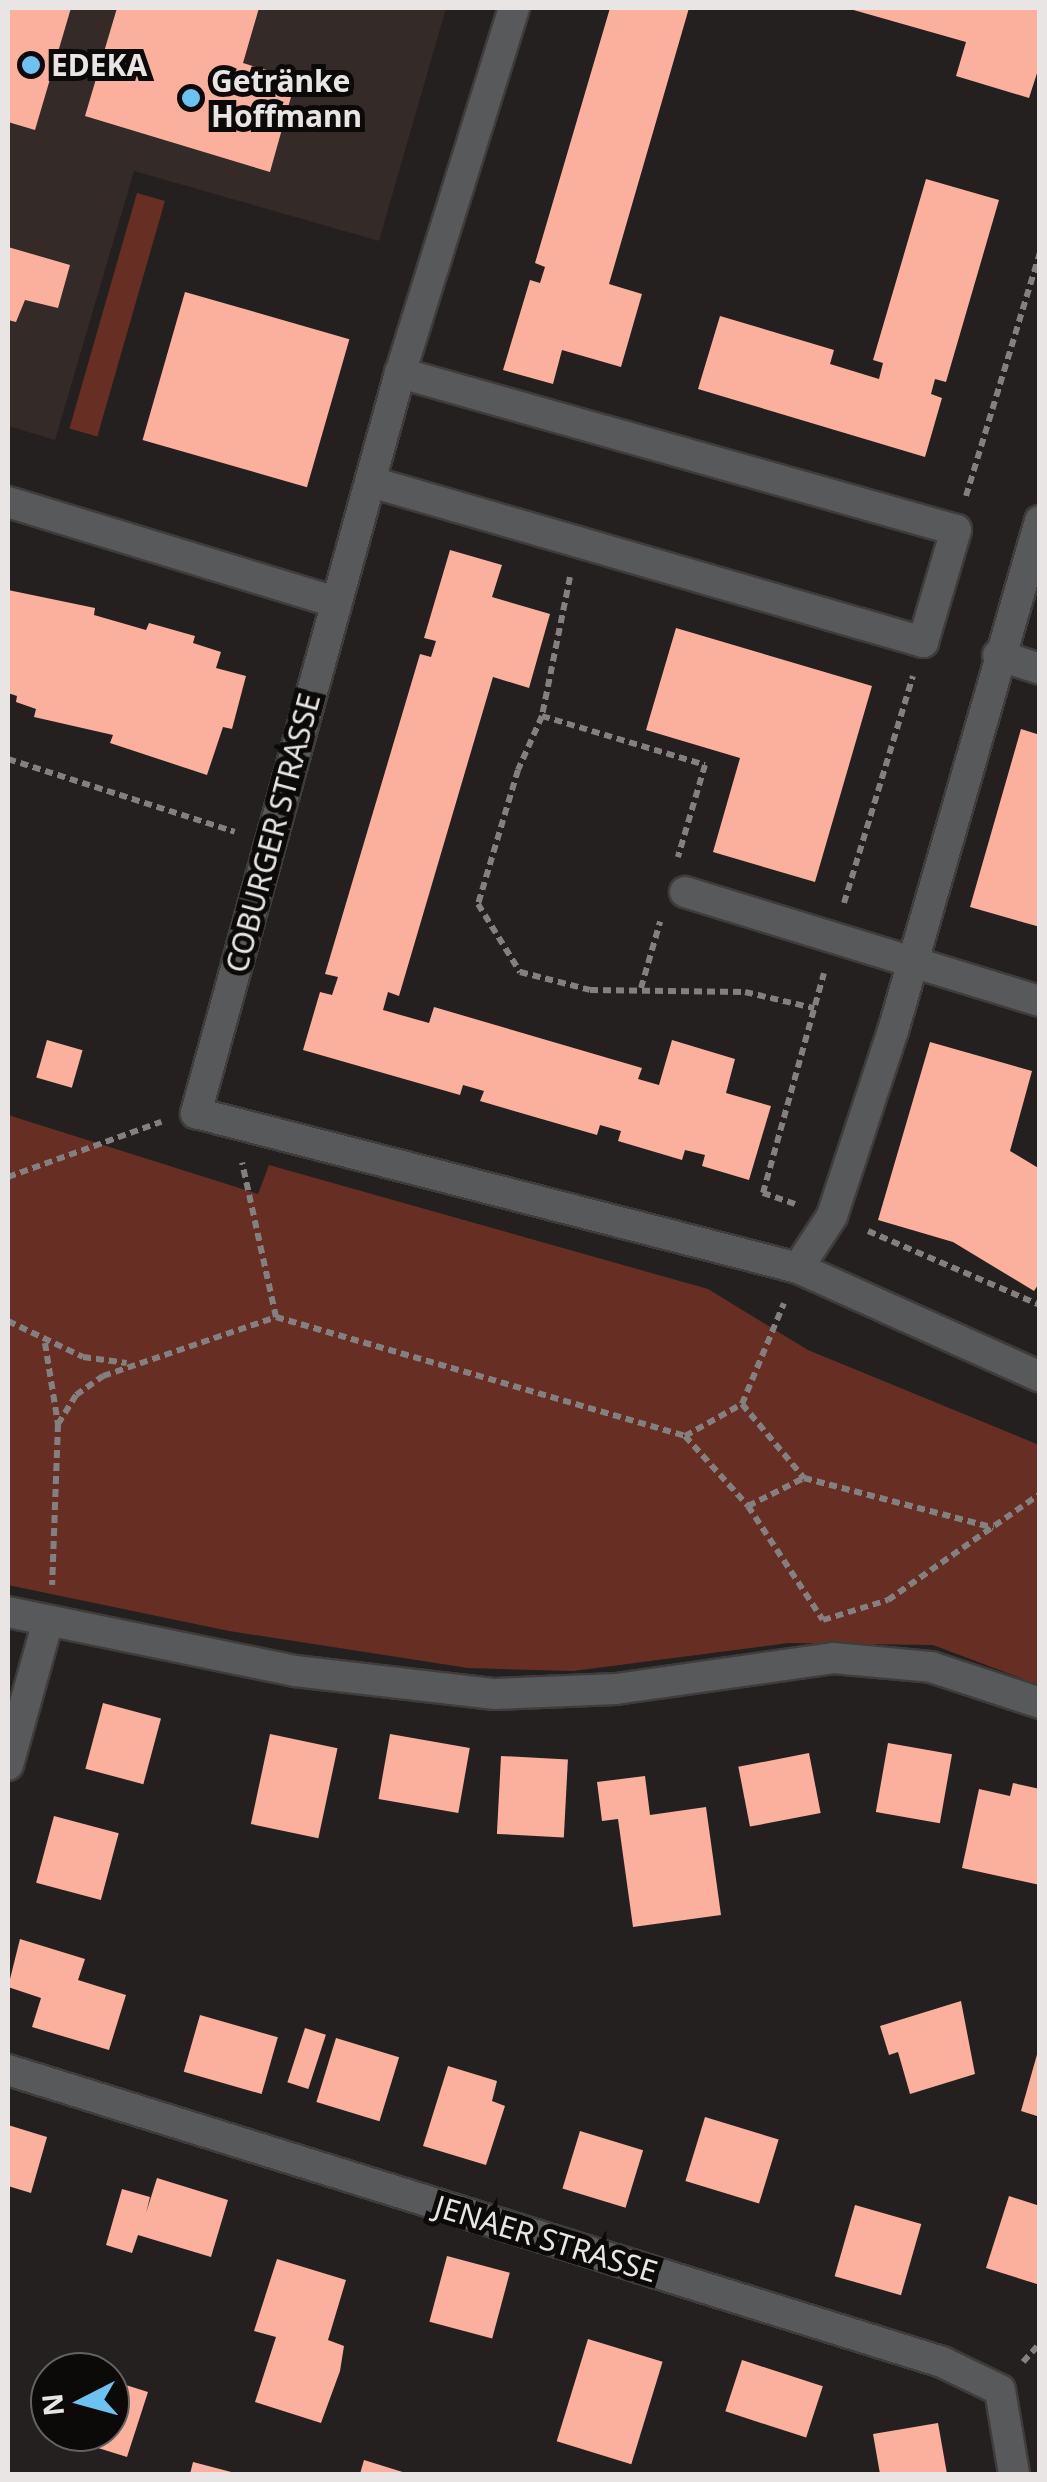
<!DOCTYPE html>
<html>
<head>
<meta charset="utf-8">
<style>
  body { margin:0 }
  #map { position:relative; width:1047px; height:2482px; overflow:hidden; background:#24201f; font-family:"Noto Sans",sans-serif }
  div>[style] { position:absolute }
  .built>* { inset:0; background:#342a27 }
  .green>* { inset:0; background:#672f23; transform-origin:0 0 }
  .building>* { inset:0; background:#fbb09e; transform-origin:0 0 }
  .path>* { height:6px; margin-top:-3px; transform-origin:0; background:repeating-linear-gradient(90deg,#84807f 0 8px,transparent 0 13px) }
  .roads { filter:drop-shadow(2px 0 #3f3c3b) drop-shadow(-2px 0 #3f3c3b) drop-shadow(0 2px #3f3c3b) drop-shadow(0 -2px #3f3c3b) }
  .minor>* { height:30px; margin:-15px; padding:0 15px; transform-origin:15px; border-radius:15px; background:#57595a }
  .dots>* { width:28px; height:28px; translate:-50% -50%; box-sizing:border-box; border:5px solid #0c0a09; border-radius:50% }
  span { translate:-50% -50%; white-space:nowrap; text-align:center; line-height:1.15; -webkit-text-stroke:10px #0c0a09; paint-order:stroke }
  .poi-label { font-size:30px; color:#e8e5e4; font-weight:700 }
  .left { translate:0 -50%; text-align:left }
  .street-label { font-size:30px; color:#e8e5e4 }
  .frame { position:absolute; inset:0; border:10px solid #e8e5e4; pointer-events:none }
  .north { position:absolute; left:30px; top:2352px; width:100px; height:100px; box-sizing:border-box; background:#0c0a09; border:2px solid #646261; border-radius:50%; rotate:264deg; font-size:28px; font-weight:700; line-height:40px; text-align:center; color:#e8e5e4 }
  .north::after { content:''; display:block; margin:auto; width:35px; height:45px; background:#6bc3f2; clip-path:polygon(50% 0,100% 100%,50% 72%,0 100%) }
</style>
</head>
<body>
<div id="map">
  <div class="built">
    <div style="clip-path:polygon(8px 8px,446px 8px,379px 241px,134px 171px,55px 440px,8px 426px)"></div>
  </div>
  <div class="green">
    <div style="left:137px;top:193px;width:29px;height:245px;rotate:16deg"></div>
    <div style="clip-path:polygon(8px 1115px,258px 1194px,269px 1165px,708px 1289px,808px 1350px,1039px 1445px,1039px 1685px,933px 1645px,788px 1643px,573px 1671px,468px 1668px,229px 1631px,8px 1585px)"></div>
  </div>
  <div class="building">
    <div style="clip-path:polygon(8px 8px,71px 8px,35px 130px,8px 122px)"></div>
    <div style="clip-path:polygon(117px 8px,259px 8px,243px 63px,296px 79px,270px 172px,85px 116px)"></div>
    <div style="clip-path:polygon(610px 8px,689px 8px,609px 284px,642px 294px,621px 367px,562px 350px,553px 384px,503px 370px,530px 280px,540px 283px,545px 267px,535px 263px)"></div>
    <div style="clip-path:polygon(850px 9px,1040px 8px,1040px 64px,1029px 98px,956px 76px,966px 42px)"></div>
    <div style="clip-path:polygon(926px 179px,999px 200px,946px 382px,935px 379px,931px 394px,942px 398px,925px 457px,698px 389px,720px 316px,834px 350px,830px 364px,879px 379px,883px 363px,873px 360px)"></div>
    <div style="clip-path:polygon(8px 247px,70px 265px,58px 308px,25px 300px,16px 322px,8px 320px)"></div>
    <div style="left:185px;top:292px;width:171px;height:154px;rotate:16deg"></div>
    <div style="clip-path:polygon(450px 550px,502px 565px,492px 597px,550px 614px,529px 688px,493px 677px,399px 996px,388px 992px,383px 1010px,429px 1023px,434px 1007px,642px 1068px,638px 1079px,659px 1085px,672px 1040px,735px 1059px,726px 1093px,771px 1106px,749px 1180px,702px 1166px,705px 1155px,685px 1150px,682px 1160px,618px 1141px,621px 1131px,600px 1125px,597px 1135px,480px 1101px,484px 1091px,463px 1085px,460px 1095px,303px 1050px,320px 992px,332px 995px,338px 977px,325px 974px,420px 654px,431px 657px,436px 641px,424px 638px)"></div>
    <div style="clip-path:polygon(8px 590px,95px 608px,94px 615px,146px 630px,149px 623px,195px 636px,193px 643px,221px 652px,216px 668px,246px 676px,232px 729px,223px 727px,207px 775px,110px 743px,113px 735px,34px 717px,36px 709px,16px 702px,17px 696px,8px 693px)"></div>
    <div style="clip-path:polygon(676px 628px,872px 686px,815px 882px,713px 852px,740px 758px,646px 730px)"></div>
    <div style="clip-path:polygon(1021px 729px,1040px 735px,1040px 927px,970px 907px)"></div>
    <div style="left:47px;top:1040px;width:37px;height:39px;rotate:16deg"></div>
    <div style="clip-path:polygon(930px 1042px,1032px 1071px,1010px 1151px,1040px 1169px,1040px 1282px,1034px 1291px,953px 1242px,878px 1220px)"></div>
    <div style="left:103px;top:1703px;width:60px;height:68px;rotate:15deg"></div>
    <div style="left:270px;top:1734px;width:69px;height:92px;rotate:12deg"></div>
    <div style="left:390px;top:1734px;width:81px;height:66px;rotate:10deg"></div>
    <div style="left:888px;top:1743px;width:65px;height:70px;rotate:10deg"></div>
    <div style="left:809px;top:1753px;width:61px;height:72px;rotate:79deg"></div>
    <div style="left:501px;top:1756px;width:67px;height:78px;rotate:3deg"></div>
    <div style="clip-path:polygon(645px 1776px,650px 1815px,706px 1807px,721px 1915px,633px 1927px,618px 1819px,602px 1821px,597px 1782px)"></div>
    <div style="clip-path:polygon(1013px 1783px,1040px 1789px,1040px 1885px,962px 1868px,979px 1789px,1010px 1796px)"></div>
    <div style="left:54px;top:1816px;width:67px;height:69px;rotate:15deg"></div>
    <div style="clip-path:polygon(20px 1939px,85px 1959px,78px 1980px,126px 1995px,109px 2050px,32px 2027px,41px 1998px,8px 1987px)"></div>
    <div style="clip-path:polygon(961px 2001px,975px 2074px,910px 2094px,898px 2052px,889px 2055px,880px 2026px)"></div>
    <div style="left:200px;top:2015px;width:81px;height:59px;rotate:16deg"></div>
    <div style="left:305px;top:2028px;width:22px;height:57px;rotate:18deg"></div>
    <div style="left:336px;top:2038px;width:66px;height:67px;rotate:17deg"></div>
    <div style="clip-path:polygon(1038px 2051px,1040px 2051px,1040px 2117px,1021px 2111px)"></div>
    <div style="clip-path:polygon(448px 2066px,497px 2081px,492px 2101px,505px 2106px,486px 2165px,423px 2146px)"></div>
    <div style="left:705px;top:2117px;width:77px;height:67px;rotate:17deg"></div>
    <div style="clip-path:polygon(8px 2125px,47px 2137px,31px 2193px,8px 2186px)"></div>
    <div style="left:580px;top:2131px;width:66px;height:60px;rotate:17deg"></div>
    <div style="clip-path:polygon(157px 2178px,228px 2200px,211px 2257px,138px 2235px,132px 2253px,106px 2245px,122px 2189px,150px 2197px,146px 2213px)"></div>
    <div style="clip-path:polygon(1009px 2196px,1040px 2206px,1040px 2285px,986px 2268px)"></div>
    <div style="left:855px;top:2205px;width:69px;height:74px;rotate:16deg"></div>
    <div style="left:447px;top:2256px;width:65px;height:68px;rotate:15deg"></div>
    <div style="clip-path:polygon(277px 2259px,346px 2280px,328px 2340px,344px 2346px,340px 2371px,321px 2423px,255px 2402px,276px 2337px,254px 2331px)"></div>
    <div style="left:588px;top:2339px;width:78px;height:107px;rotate:17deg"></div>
    <div style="left:742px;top:2360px;width:85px;height:54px;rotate:18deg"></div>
    <div style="clip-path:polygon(110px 2380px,148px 2392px,127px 2457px,50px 2433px,110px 2432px)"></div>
    <div style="clip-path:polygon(938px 2423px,947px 2474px,880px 2474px,873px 2434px)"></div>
    <div style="clip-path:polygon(364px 2460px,409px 2474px,360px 2474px)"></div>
    <div style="clip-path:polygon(193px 2462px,235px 2473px,235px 2474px,190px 2474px)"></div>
  </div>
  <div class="path">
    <div style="left:966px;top:496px;width:254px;rotate:-73.1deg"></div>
    <div style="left:570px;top:577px;width:142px;rotate:101.4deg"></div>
    <div style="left:542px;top:716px;width:59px;rotate:114deg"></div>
    <div style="left:518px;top:770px;width:140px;rotate:106.6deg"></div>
    <div style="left:478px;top:904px;width:80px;rotate:58.3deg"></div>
    <div style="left:520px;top:972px;width:72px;rotate:14.4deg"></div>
    <div style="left:590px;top:990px;width:155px;rotate:0.7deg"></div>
    <div style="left:745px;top:992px;width:71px;rotate:13.1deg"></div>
    <div style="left:542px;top:716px;width:170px;rotate:16.7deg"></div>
    <div style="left:705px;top:765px;width:96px;rotate:106.4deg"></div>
    <div style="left:8px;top:759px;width:238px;rotate:17.8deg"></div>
    <div style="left:844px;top:903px;width:237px;rotate:-73.1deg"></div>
    <div style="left:641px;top:988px;width:69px;rotate:-73.9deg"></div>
    <div style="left:1040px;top:1116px;width:18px;rotate:90deg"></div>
    <div style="left:8px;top:1177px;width:163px;rotate:-19.8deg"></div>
    <div style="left:795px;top:1204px;width:34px;rotate:-161deg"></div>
    <div style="left:763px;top:1193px;width:228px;rotate:-74.5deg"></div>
    <div style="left:868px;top:1231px;width:187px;rotate:23.3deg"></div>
    <div style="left:276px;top:1317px;width:426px;rotate:16.2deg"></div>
    <div style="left:685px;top:1436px;width:94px;rotate:48deg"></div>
    <div style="left:748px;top:1506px;width:136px;rotate:56.7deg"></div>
    <div style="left:823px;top:1620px;width:68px;rotate:-17.1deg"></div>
    <div style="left:888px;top:1600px;width:185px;rotate:-34.9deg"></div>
    <div style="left:8px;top:1321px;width:83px;rotate:25.6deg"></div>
    <div style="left:83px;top:1357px;width:44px;rotate:7.8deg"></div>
    <div style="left:45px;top:1343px;width:82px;rotate:80.9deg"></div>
    <div style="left:58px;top:1424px;width:161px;rotate:92.1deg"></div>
    <div style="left:742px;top:1404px;width:109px;rotate:-67.4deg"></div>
    <div style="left:58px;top:1424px;width:34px;rotate:-58deg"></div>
    <div style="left:76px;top:1395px;width:33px;rotate:-35deg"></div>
    <div style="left:103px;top:1376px;width:183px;rotate:-18.8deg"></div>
    <div style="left:276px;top:1317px;width:158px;rotate:-102.4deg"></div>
    <div style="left:685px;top:1436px;width:65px;rotate:-29.3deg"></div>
    <div style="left:742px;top:1404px;width:97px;rotate:50deg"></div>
    <div style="left:748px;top:1506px;width:63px;rotate:-26.6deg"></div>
    <div style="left:804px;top:1478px;width:196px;rotate:14.7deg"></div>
    <div style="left:1023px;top:2362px;width:25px;rotate:-48deg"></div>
  </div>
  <div class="roads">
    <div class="minor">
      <div style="left:514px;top:8px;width:382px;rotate:107.3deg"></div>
      <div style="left:400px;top:373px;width:768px;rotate:105.41deg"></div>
      <div style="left:196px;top:1113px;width:622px;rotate:14.44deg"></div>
      <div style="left:798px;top:1268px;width:265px;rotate:24.2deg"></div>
      <div style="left:371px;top:482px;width:575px;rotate:16.16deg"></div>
      <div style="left:923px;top:642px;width:117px;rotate:-73.6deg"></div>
      <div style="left:956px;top:530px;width:578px;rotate:-164.23deg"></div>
      <div style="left:8px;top:502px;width:343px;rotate:17deg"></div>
      <div style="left:998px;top:655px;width:44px;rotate:18.4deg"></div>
      <div style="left:685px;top:892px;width:371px;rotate:17.1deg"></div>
      <div style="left:798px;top:1268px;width:62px;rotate:-56.8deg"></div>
      <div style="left:832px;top:1216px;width:195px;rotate:-71.8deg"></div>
      <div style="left:893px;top:1031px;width:531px;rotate:-73.92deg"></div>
      <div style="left:8px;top:1612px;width:293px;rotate:11.6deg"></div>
      <div style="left:295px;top:1671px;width:201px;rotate:6.6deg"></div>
      <div style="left:495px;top:1694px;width:121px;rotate:-2.4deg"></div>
      <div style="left:616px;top:1689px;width:219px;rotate:-8.1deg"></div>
      <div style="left:833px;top:1658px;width:98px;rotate:5.2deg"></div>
      <div style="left:931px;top:1667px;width:115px;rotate:18.3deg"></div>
      <div style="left:8px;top:1765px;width:149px;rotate:-74.5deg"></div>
      <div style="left:8px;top:2070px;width:979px;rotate:17.36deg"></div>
      <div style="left:942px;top:2362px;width:64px;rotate:25.8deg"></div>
      <div style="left:1000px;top:2390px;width:85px;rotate:80.5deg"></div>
    </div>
  </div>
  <div class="dots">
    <div style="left:31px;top:65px;background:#6bc3f2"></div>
    <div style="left:191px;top:98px;background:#6bc3f2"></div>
  </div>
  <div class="poi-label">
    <span class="left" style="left:51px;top:65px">EDEKA</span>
    <span class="left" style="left:211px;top:98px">Getränke<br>Hoffmann</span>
  </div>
  <div class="street-label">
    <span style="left:273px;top:833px;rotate:-75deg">COBURGER STRASSE</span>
    <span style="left:546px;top:2239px;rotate:17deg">JENAER STRASSE</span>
  </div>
  <div class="frame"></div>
  <div class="north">N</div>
</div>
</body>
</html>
